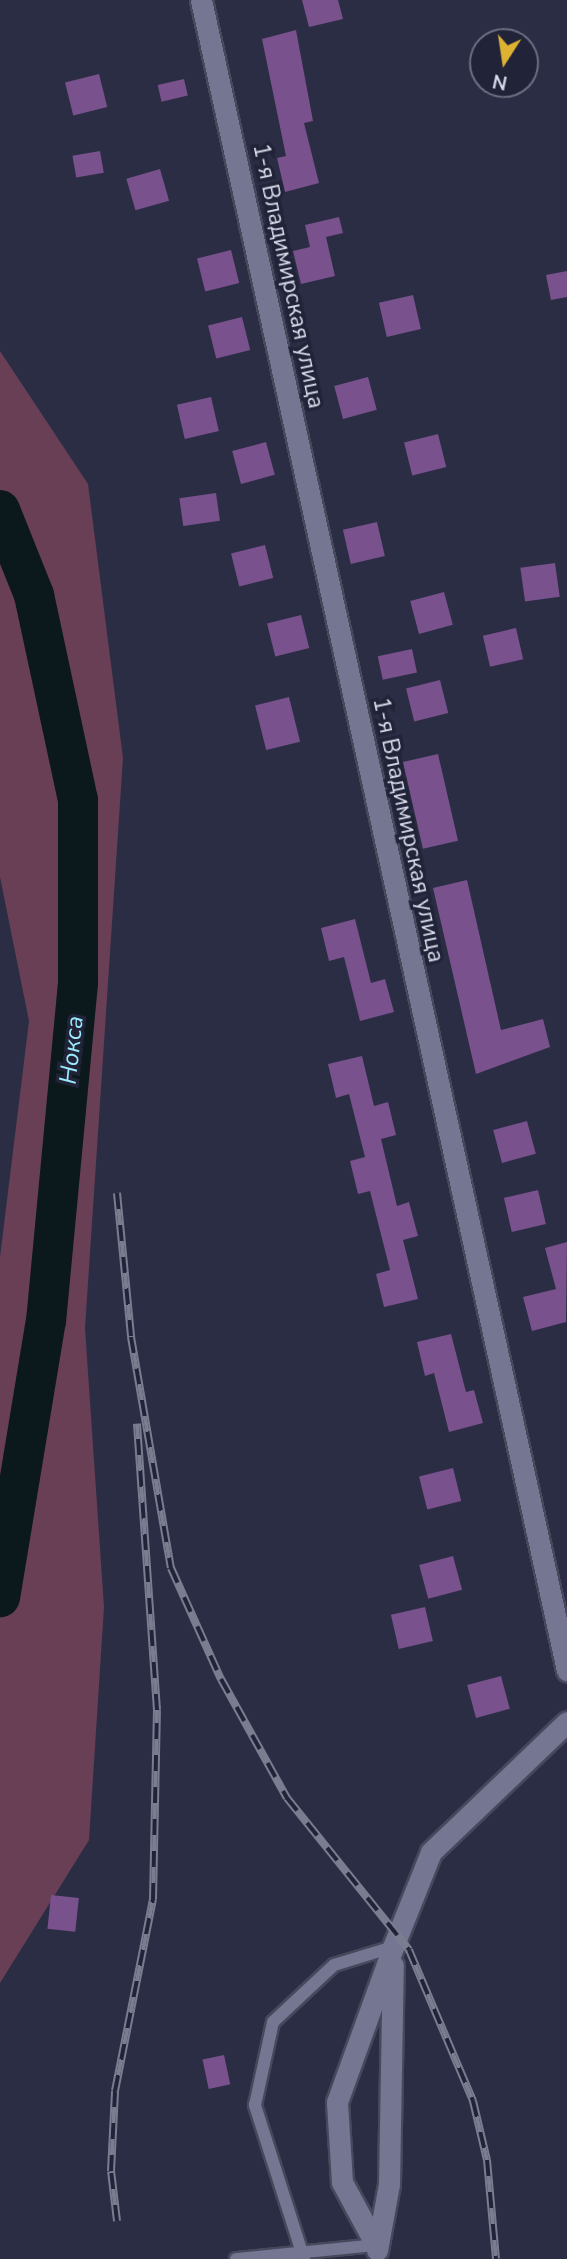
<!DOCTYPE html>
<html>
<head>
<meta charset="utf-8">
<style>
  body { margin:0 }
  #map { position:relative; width:567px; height:2259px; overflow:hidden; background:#2b2d44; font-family:"Nunito Sans",sans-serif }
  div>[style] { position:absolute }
  .green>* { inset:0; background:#693f55 }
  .river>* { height:40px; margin:-20px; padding:0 20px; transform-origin:20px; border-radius:20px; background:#0b191c }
  .building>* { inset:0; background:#79518d; transform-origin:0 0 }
  .roads { filter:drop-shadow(2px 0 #47485c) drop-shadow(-2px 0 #47485c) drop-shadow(0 2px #47485c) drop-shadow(0 -2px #47485c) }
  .lane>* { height:12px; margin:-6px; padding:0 6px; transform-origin:6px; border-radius:6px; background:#747692 }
  .street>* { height:21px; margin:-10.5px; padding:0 10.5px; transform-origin:10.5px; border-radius:10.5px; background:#747692 }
  .rail>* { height:8px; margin-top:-4px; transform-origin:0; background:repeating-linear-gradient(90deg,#212339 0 16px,#7a7c90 0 32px); box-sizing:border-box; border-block:2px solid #7a7c90 }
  span { translate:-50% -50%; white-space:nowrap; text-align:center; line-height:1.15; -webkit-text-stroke:7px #212339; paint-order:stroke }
  .street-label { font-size:23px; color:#d9dbea }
  .water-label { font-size:24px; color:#9be9fa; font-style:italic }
  .north { position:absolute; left:469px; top:28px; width:70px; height:70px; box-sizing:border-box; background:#212339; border:2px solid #6b6d80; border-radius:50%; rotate:192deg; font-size:19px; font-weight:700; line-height:28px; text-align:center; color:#d9dbea }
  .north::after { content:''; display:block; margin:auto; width:24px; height:32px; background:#ddb233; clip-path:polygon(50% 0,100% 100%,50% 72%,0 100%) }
</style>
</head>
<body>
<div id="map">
  <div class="green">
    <div style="clip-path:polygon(0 351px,88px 484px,123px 758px,85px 1328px,104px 1607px,89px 1840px,0 1983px,0 1257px,29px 1021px,0 877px)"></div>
  </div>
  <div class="river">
    <div style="left:0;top:510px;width:92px;rotate:68.2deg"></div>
    <div style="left:34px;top:595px;width:210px;rotate:77.9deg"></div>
    <div style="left:78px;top:800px;width:183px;rotate:90deg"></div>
    <div style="left:78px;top:983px;width:339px;rotate:95.4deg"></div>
    <div style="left:46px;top:1320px;width:281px;rotate:99.4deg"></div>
  </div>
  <div class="building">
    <div style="clip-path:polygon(302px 0,338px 0,343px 19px,309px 27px)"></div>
    <div style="clip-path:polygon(296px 30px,313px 121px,304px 123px,319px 183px,285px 192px,277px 158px,286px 156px,262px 39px)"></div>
    <div style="left:99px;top:74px;width:34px;height:35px;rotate:76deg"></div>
    <div style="left:184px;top:79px;width:17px;height:27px;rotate:77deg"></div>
    <div style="left:100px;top:151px;width:22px;height:28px;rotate:80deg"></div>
    <div style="left:160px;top:169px;width:33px;height:35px;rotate:74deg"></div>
    <div style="clip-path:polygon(339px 217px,343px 233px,326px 237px,335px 276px,301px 284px,293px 251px,310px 247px,305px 225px)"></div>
    <div style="left:231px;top:250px;width:34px;height:35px;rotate:76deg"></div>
    <div style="clip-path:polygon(567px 271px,567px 297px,551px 300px,546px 275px)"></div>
    <div style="left:413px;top:295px;width:35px;height:35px;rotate:77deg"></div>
    <div style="left:242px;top:317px;width:34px;height:35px;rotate:76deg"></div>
    <div style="left:368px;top:377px;width:34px;height:35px;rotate:75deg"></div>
    <div style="left:211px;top:397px;width:35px;height:35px;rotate:77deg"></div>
    <div style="left:438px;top:434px;width:34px;height:35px;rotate:76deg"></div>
    <div style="left:266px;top:442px;width:34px;height:35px;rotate:75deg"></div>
    <div style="left:216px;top:493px;width:28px;height:37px;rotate:82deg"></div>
    <div style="left:377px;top:522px;width:35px;height:35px;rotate:77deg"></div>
    <div style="left:265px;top:545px;width:34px;height:35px;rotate:76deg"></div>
    <div style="left:555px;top:563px;width:34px;height:35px;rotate:82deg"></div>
    <div style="left:444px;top:592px;width:34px;height:35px;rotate:75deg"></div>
    <div style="left:301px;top:615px;width:34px;height:35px;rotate:76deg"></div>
    <div style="left:516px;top:628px;width:32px;height:34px;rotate:77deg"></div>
    <div style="left:412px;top:649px;width:24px;height:35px;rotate:78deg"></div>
    <div style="left:440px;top:680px;width:34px;height:35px;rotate:76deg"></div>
    <div style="left:289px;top:697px;width:46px;height:35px;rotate:76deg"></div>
    <div style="left:438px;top:754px;width:89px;height:36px;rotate:77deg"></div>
    <div style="clip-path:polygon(467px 880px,501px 1030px,543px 1019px,550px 1047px,476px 1074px,433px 888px)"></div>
    <div style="clip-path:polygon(355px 919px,371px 983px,385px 979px,394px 1012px,360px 1021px,344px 957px,329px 961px,321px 928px)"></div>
    <div style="clip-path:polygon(362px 1056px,374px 1106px,388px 1102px,396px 1135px,381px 1139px,397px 1206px,409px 1202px,418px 1236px,403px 1240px,418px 1299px,384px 1307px,376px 1274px,390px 1270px,370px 1191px,358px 1194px,350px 1161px,365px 1157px,349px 1094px,336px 1098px,328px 1064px)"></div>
    <div style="left:527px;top:1121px;width:34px;height:35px;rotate:75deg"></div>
    <div style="left:538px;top:1190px;width:35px;height:35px;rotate:77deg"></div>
    <div style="clip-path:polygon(567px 1242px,566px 1322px,532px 1331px,523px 1297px,556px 1289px,545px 1248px)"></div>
    <div style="clip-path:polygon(451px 1334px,466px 1392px,474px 1390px,483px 1423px,449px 1432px,434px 1373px,425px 1376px,417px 1342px)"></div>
    <div style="left:453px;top:1468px;width:34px;height:35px;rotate:76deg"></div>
    <div style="left:453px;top:1556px;width:35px;height:35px;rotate:75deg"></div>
    <div style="left:425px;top:1607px;width:35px;height:35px;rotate:77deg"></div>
    <div style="left:501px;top:1676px;width:34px;height:35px;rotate:75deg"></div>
    <div style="left:51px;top:1895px;width:28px;height:34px;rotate:6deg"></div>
    <div style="left:224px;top:2055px;width:30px;height:22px;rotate:78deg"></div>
  </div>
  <div class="roads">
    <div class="lane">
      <div style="left:236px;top:2259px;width:141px;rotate:-5.7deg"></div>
      <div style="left:304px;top:2259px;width:162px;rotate:-107.7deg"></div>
      <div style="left:255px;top:2105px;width:85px;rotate:-77.8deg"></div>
      <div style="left:273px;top:2022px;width:83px;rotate:-43.1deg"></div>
      <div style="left:334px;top:1965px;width:62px;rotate:-17deg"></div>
    </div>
    <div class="street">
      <div style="left:201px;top:0;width:1710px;rotate:77.64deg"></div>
      <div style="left:376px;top:2245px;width:72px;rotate:-118.4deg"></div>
      <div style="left:342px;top:2182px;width:80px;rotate:-93.6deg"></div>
      <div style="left:337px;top:2102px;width:165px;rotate:-70.1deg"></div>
      <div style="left:393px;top:1947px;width:102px;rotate:-68.2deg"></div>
      <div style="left:431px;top:1852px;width:188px;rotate:-43.7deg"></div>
      <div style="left:377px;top:2250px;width:67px;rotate:-79.7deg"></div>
      <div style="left:389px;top:2184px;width:219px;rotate:-89deg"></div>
    </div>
  </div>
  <div class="rail">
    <div style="left:117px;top:1193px;width:145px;rotate:84.4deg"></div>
    <div style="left:131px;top:1337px;width:234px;rotate:80.2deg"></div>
    <div style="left:171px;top:1568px;width:122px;rotate:65.8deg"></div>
    <div style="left:221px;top:1679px;width:136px;rotate:61deg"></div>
    <div style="left:287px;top:1798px;width:195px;rotate:51.2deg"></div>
    <div style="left:409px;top:1950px;width:164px;rotate:67deg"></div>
    <div style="left:473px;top:2101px;width:61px;rotate:76.7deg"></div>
    <div style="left:487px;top:2160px;width:99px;rotate:84.8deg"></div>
    <div style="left:117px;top:2221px;width:50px;rotate:-96.8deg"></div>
    <div style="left:111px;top:2171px;width:80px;rotate:-87.1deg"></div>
    <div style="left:115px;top:2091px;width:196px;rotate:-78.8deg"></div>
    <div style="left:153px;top:1899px;width:189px;rotate:-88.8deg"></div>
    <div style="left:157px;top:1710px;width:287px;rotate:-94deg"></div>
  </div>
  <div class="street-label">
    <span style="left:288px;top:276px;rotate:78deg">1-я Владимирская улица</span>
    <span style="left:408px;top:830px;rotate:78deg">1-я Владимирская улица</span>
  </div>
  <div class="water-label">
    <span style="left:72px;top:1050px;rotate:-84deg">Нокса</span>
  </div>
  <div class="north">N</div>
</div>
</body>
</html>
